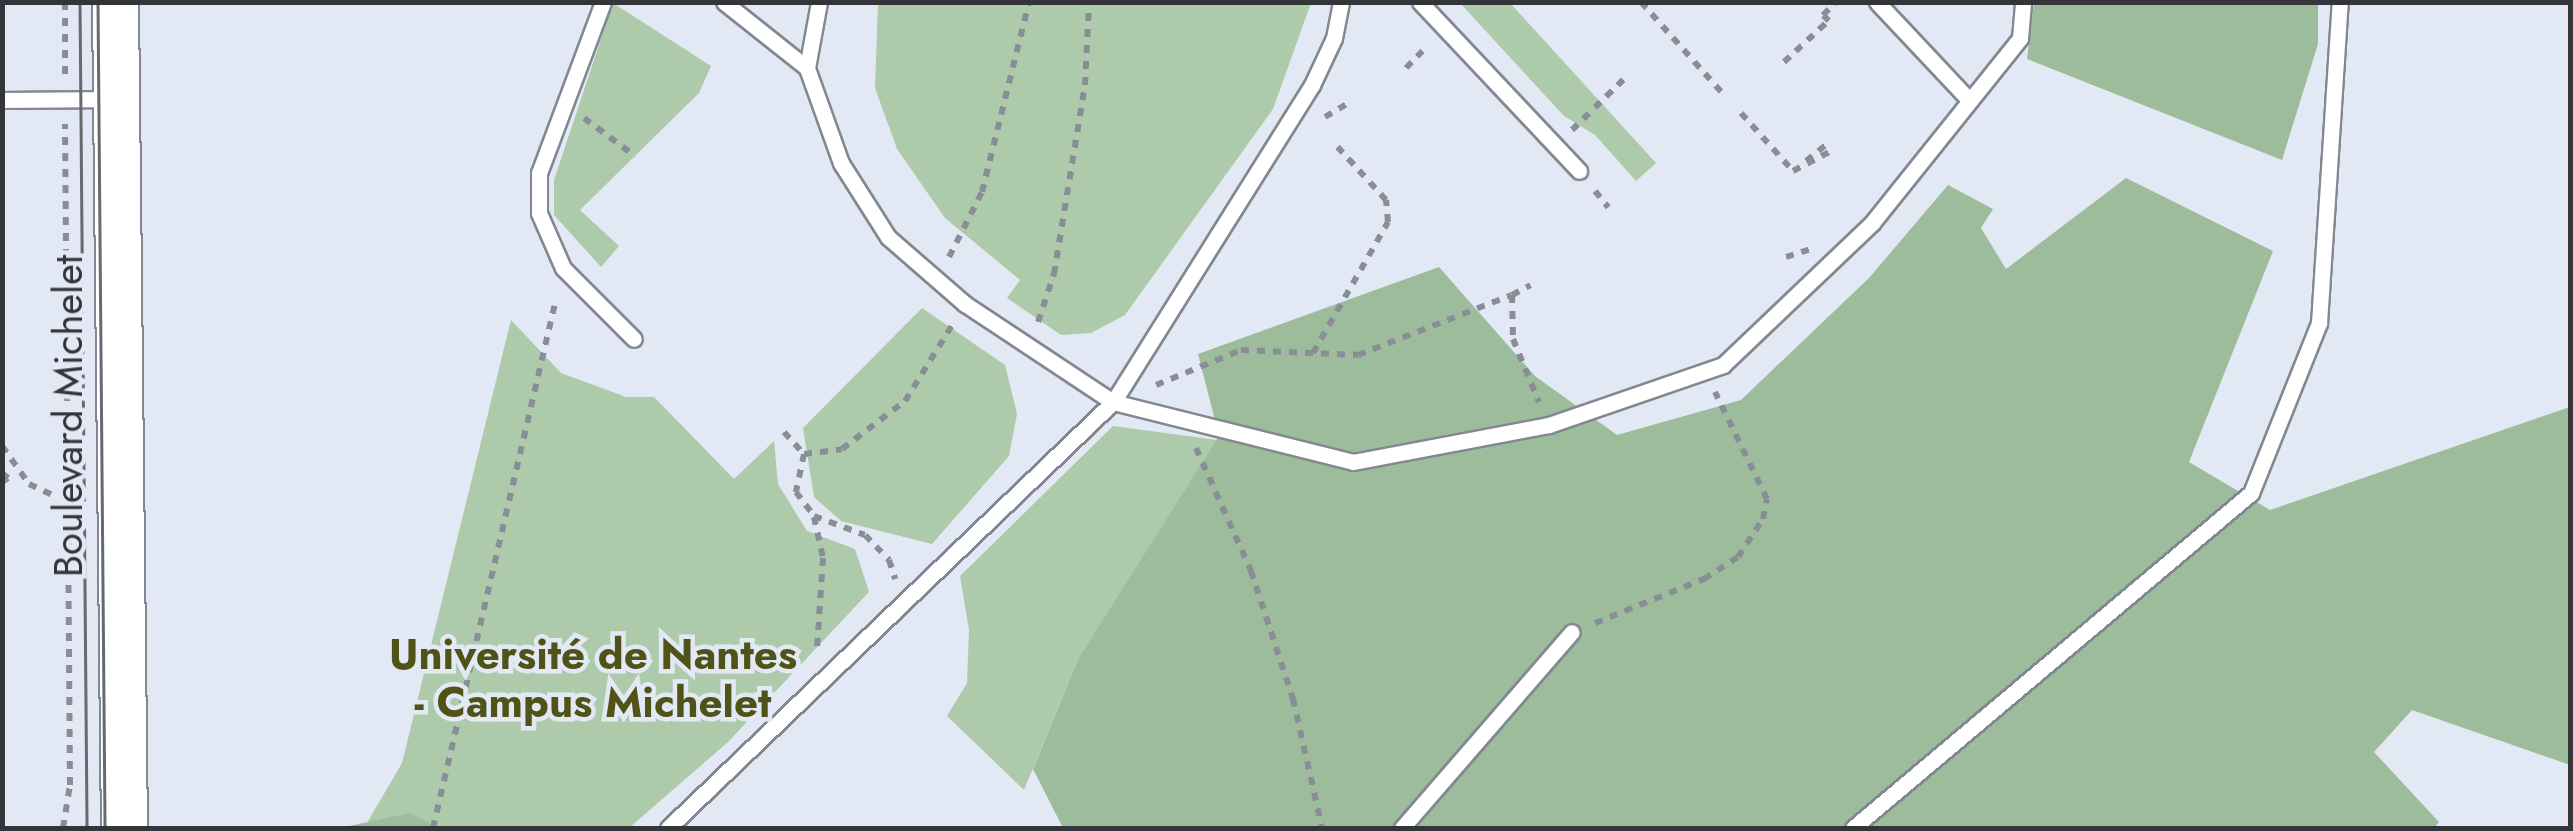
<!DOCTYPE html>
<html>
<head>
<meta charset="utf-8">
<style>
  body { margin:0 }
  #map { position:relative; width:2573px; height:831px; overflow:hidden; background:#e3e9f4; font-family:Jost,sans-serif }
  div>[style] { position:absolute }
  .green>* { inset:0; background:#adcaab }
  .forest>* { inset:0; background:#9dbc9b }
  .path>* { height:6px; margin-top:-3px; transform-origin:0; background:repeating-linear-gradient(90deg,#898d95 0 8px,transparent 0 16px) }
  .roads { filter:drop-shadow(2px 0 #828891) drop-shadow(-2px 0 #828891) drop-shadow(0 2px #828891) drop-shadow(0 -2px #828891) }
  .lane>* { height:15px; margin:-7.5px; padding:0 7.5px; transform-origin:7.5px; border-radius:7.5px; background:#fff }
  .secondary>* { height:45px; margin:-22.5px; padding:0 22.5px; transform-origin:22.5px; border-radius:22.5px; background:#fff }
  .tram>* { height:2.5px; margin:-1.25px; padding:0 1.25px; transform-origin:1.25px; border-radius:1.25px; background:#66696f }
  span { translate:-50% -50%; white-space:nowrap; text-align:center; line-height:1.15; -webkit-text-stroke:9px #e3e9f4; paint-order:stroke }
  .street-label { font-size:40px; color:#333539 }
  .neighbourhood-label { font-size:42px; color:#505318; font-weight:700 }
  .frame { position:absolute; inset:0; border:5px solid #333539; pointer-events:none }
</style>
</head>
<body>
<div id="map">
  <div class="green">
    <div style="clip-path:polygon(613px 3px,711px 66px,699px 93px,580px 210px,619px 246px,601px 267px,554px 215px,554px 180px)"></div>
    <div style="clip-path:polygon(878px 3px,878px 2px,1311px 3px,1273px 109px,1125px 315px,1091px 333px,1061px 335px,1007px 298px,1020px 280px,945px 218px,897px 149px,875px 88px)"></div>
    <div style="clip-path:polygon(1460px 3px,1510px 3px,1656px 163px,1636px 181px,1595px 135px,1564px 116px)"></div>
    <div style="clip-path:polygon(922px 308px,1005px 365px,1017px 414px,1009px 456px,932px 544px,841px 521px,814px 497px,803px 428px)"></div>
    <div style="clip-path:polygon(511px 320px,561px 373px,626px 397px,654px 397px,734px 479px,774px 441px,778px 484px,807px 531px,855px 549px,869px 592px,728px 742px,629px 828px,364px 828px,402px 763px)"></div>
    <div style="clip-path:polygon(1113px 426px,1217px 440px,1079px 657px,1024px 790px,947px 716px,967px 683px,969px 630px,960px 576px)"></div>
  </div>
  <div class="forest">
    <div style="clip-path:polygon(2034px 3px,2318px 3px,2318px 44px,2282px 160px,2027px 59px)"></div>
    <div style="clip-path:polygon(2126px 178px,2273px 251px,2189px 462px,2270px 510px,2570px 407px,2570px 765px,2412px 710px,2374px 752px,2439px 822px,2434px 828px,1063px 828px,1033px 769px,1079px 657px,1219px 436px,1198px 354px,1439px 267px,1535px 376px,1617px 435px,1741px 400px,1869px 278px,1948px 185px,1993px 209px,1981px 228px,2006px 269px)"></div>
    <div style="clip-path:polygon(410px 813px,439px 828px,340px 828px)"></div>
  </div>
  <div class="path">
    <div style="left:65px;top:2px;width:74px;rotate:90deg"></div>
    <div style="left:1641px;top:2px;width:127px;rotate:48.2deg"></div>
    <div style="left:1829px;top:21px;width:8px;rotate:-135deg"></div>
    <div style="left:1823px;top:15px;width:18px;rotate:-45deg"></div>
    <div style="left:1784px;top:62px;width:57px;rotate:-42.9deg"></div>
    <div style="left:1406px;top:68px;width:29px;rotate:-46deg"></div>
    <div style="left:1741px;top:113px;width:78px;rotate:48.1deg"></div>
    <div style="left:1793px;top:171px;width:45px;rotate:-27.7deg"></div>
    <div style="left:1325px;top:117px;width:29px;rotate:-31deg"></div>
    <div style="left:584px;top:118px;width:64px;rotate:36.7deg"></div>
    <div style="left:1572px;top:130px;width:78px;rotate:-44.5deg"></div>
    <div style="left:1806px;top:161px;width:27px;rotate:-39deg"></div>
    <div style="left:1595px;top:191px;width:21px;rotate:51deg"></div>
    <div style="left:949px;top:257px;width:73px;rotate:-63.1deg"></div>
    <div style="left:982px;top:192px;width:196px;rotate:-76.1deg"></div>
    <div style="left:1786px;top:257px;width:25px;rotate:-18deg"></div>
    <div style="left:1512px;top:295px;width:21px;rotate:-28deg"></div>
    <div style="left:1038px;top:322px;width:51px;rotate:-71.6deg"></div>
    <div style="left:1054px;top:274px;width:192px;rotate:-80.7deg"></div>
    <div style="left:1085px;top:85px;width:83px;rotate:-87.2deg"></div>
    <div style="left:1313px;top:353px;width:151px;rotate:-60.2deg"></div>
    <div style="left:1388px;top:222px;width:22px;rotate:-95deg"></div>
    <div style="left:1386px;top:200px;width:77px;rotate:-132.4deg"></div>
    <div style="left:1156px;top:385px;width:92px;rotate:-22.4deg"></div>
    <div style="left:1241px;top:350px;width:117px;rotate:2.4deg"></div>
    <div style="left:1358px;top:355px;width:165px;rotate:-21.3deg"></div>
    <div style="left:1512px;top:295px;width:44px;rotate:88.7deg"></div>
    <div style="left:1513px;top:339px;width:68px;rotate:67.6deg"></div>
    <div style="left:784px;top:432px;width:30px;rotate:48deg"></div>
    <div style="left:804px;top:454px;width:39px;rotate:102deg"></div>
    <div style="left:796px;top:492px;width:30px;rotate:53deg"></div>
    <div style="left:814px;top:516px;width:54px;rotate:20.4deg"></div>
    <div style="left:865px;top:535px;width:35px;rotate:46deg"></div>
    <div style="left:889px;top:560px;width:20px;rotate:72deg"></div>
    <div style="left:2px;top:446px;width:47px;rotate:54.6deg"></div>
    <div style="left:29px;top:484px;width:26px;rotate:25deg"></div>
    <div style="left:1196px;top:448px;width:135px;rotate:65.9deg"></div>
    <div style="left:1251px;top:571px;width:135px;rotate:71.8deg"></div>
    <div style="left:1293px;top:699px;width:132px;rotate:77.3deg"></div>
    <div style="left:804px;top:454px;width:38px;rotate:-7deg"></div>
    <div style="left:842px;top:449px;width:79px;rotate:-37.3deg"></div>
    <div style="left:905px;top:401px;width:91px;rotate:-58.1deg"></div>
    <div style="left:2px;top:473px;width:8px;rotate:40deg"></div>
    <div style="left:8px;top:478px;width:7px;rotate:146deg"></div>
    <div style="left:814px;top:517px;width:42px;rotate:77.6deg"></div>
    <div style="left:823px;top:558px;width:90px;rotate:93.8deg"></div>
    <div style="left:1595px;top:623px;width:118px;rotate:-22deg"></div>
    <div style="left:1704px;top:579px;width:40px;rotate:-32.9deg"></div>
    <div style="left:1738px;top:557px;width:45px;rotate:-56.7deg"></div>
    <div style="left:1763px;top:519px;width:20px;rotate:-79deg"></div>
    <div style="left:1767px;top:499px;width:119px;rotate:-115.9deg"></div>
    <div style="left:63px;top:828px;width:44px;rotate:-80.8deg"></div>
    <div style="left:70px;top:785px;width:661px;rotate:-90.43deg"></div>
    <div style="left:433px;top:828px;width:543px;rotate:-76.91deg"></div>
  </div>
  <div class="roads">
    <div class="lane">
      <div style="left:603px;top:2px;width:183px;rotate:110.5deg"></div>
      <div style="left:539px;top:173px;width:40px;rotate:90deg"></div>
      <div style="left:539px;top:213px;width:60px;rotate:66.4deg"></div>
      <div style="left:563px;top:268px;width:100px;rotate:45deg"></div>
      <div style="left:1341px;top:2px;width:37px;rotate:101deg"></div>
      <div style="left:1334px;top:38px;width:52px;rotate:115.1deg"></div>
      <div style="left:1312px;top:85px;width:374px;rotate:122.1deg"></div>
      <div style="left:1113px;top:402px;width:247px;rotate:14deg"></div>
      <div style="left:1353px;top:462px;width:199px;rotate:-10.7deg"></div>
      <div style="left:1549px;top:425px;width:184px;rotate:-19deg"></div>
      <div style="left:1723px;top:365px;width:206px;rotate:-43.6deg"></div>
      <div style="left:1872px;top:223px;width:237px;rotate:-51.3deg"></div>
      <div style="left:2020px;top:38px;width:36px;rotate:-85deg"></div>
      <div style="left:1420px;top:2px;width:232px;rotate:46.7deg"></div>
      <div style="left:1877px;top:2px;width:134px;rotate:46.8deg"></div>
      <div style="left:807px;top:68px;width:67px;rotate:-79.7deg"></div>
      <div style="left:2px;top:100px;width:111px;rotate:-0.5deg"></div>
      <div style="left:668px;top:828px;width:616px;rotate:-43.75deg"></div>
      <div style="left:1113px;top:402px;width:178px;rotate:-146.5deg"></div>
      <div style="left:965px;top:304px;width:102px;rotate:-139deg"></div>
      <div style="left:888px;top:237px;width:88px;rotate:-122.4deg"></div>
      <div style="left:841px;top:163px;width:101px;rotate:-109.7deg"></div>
      <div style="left:807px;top:68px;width:106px;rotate:-141.5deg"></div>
      <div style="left:1402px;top:828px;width:259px;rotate:-49.1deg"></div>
      <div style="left:1853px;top:828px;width:520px;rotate:-40.09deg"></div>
      <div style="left:2251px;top:493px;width:183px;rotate:-68.2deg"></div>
      <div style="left:2319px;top:323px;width:322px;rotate:-86.3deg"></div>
    </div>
    <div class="secondary">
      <div style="left:115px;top:2px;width:826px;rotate:89.38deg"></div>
    </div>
  </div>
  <div class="tram">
    <div style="left:80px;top:2px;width:826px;rotate:89.51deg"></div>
    <div style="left:98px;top:2px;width:826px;rotate:89.51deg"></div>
  </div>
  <div class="street-label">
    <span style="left:68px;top:416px;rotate:-90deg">Boulevard Michelet</span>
  </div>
  <div class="neighbourhood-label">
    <span style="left:593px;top:679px">Université de Nantes<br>- Campus Michelet</span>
  </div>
  <div class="frame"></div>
</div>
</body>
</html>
